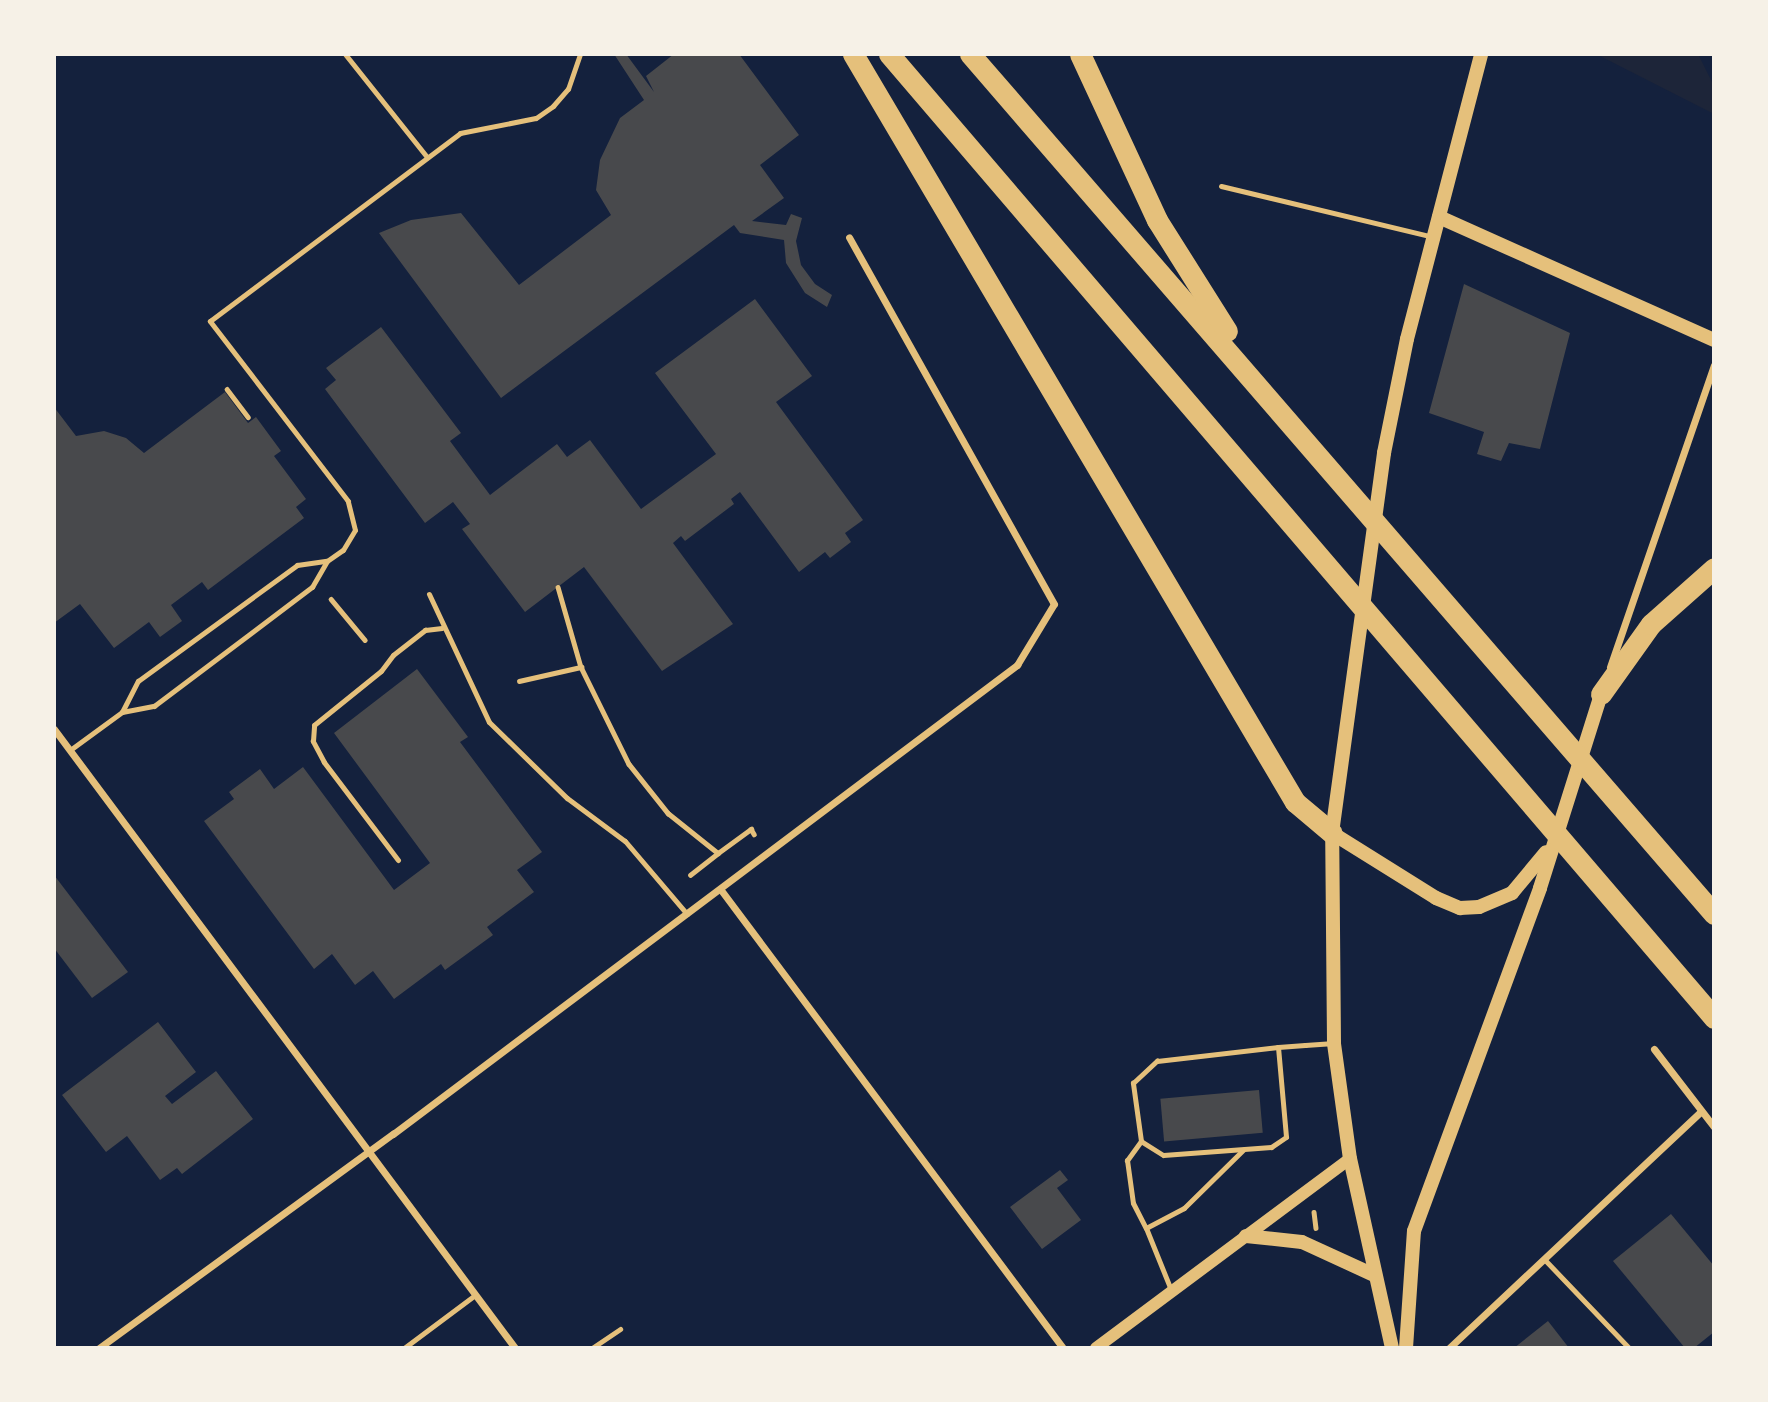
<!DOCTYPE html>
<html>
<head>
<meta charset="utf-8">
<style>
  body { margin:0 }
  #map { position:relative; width:1768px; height:1402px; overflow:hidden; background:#14213d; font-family:"DejaVu Sans",sans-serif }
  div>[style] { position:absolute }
  .green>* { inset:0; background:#1d2539 }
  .building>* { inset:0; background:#48494c; transform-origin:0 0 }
  .path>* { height:4.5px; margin:-2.25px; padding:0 2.25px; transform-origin:2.25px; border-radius:2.25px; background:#e5c07b }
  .service>* { height:5px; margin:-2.5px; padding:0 2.5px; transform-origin:2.5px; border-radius:2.5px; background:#e5c07b }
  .minor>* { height:7px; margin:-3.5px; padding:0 3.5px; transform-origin:3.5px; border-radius:3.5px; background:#e5c07b }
  .tertiary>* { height:12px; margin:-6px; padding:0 6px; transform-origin:6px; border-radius:6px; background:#e5c07b }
  .secondary>* { height:14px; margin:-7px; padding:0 7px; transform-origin:7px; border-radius:7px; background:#e5c07b }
  .motorway>* { height:21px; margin:-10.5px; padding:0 10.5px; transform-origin:10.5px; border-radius:10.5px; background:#e5c07b }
  span { translate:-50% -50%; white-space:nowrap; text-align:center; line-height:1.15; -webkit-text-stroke:7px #f6f1e7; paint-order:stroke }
  .frame { position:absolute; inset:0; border:56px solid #f6f1e7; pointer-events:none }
</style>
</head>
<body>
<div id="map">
  <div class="green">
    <div style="clip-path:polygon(1596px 54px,1698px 54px,1714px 86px,1714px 114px)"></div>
  </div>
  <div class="building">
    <div style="clip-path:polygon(614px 54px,626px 54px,654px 92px,646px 76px,674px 54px,739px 54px,799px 135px,760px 165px,784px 198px,752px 221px,786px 225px,791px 214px,802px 218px,796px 241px,801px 265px,815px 284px,832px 295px,827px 307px,805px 293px,786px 263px,784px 240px,740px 233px,734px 225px,501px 398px,379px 233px,411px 220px,461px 213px,519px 285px,611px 215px,596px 190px,600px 160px,620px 118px,644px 100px)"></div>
    <div style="clip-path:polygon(1464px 284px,1570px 333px,1540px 449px,1509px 443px,1501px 461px,1477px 454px,1484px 432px,1429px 413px)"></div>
    <div style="clip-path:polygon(755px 299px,812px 376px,776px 402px,863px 520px,845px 533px,851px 542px,830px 558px,825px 552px,799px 572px,740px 492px,731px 499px,734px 504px,685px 541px,681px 536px,673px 543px,733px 624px,662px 671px,584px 567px,525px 612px,462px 529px,470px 524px,453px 502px,425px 523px,325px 389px,336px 380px,326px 368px,381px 327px,461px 433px,450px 441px,490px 495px,557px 444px,567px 457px,590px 440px,641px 509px,716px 454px,655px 373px)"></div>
    <div style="clip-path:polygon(225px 392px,248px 423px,256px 417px,281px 451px,274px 456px,306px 499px,296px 507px,304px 518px,208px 590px,202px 582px,171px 605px,182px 621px,160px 637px,149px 622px,114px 648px,80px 604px,54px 623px,54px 407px,76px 436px,104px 431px,126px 438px,144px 453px)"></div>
    <div style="clip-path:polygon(417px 669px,468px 737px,460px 742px,542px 852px,517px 870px,534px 892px,487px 927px,493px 935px,445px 970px,441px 964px,394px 999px,373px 971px,355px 985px,332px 954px,314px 969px,204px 821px,234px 799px,229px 792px,260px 769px,274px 789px,303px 767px,394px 890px,430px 863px,334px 733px)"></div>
    <div style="clip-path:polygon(54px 875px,128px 972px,92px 998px,54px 948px)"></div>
    <div style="clip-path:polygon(158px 1022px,196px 1072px,165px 1096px,172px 1104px,216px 1071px,253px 1119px,182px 1174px,177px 1168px,160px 1180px,127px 1136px,106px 1152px,62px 1095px)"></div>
    <div style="left:1259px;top:1090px;width:43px;height:99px;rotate:85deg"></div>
    <div style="clip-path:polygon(1060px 1170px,1068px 1180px,1057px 1188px,1081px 1220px,1042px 1249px,1010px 1207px)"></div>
    <div style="clip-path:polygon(1671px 1214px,1714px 1266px,1714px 1332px,1694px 1348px,1685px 1348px,1613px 1261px)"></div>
    <div style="clip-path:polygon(1548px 1321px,1569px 1348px,1514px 1348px)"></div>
  </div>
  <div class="path">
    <div style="left:227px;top:389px;width:35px;rotate:53deg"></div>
    <div style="left:558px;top:587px;width:83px;rotate:74deg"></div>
    <div style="left:581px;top:667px;width:108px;rotate:63.7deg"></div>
    <div style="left:629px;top:764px;width:63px;rotate:51.5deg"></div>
    <div style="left:668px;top:813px;width:64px;rotate:38.7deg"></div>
    <div style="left:718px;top:853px;width:41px;rotate:-36deg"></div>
    <div style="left:751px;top:829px;width:6px;rotate:59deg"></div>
    <div style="left:331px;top:599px;width:53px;rotate:50.3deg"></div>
    <div style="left:519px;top:681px;width:64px;rotate:-12.7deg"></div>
    <div style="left:690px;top:875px;width:36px;rotate:-38deg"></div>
    <div style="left:1314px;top:1212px;width:16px;rotate:83deg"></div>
  </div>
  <div class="service">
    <div style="left:345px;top:54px;width:132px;rotate:51.5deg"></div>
    <div style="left:1221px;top:186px;width:218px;rotate:13.5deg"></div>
    <div style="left:429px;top:594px;width:141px;rotate:64.9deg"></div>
    <div style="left:489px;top:722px;width:109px;rotate:44.3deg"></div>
    <div style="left:567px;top:798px;width:72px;rotate:36.6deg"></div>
    <div style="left:625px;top:841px;width:96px;rotate:49.7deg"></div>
    <div style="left:122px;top:712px;width:35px;rotate:-63deg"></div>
    <div style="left:138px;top:681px;width:197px;rotate:-36.1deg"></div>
    <div style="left:297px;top:565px;width:30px;rotate:-8deg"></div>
    <div style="left:70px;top:750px;width:64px;rotate:-36.2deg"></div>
    <div style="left:122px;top:712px;width:33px;rotate:-11deg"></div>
    <div style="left:154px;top:706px;width:198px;rotate:-37deg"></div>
    <div style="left:312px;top:587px;width:30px;rotate:-60deg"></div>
    <div style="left:327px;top:561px;width:19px;rotate:-35deg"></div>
    <div style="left:343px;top:550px;width:23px;rotate:-59deg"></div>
    <div style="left:355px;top:530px;width:30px;rotate:-104deg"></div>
    <div style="left:348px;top:501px;width:227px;rotate:-127.5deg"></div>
    <div style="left:210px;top:321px;width:313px;rotate:-36.9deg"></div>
    <div style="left:460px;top:133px;width:77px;rotate:-11.2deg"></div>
    <div style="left:536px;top:118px;width:21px;rotate:-35deg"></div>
    <div style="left:553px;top:106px;width:23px;rotate:-49deg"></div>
    <div style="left:568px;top:89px;width:37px;rotate:-71deg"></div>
    <div style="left:398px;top:860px;width:123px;rotate:-127.1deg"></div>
    <div style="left:324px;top:762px;width:24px;rotate:-118deg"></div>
    <div style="left:313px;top:741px;width:16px;rotate:-86deg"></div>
    <div style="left:314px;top:725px;width:86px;rotate:-38.9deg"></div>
    <div style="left:381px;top:671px;width:20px;rotate:-53deg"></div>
    <div style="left:393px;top:655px;width:41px;rotate:-38deg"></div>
    <div style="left:425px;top:630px;width:17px;rotate:-7deg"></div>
    <div style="left:1278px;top:1047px;width:90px;rotate:84.9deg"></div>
    <div style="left:1286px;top:1137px;width:18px;rotate:146deg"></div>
    <div style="left:1271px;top:1147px;width:108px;rotate:175.8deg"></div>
    <div style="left:1163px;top:1155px;width:26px;rotate:-148deg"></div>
    <div style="left:1141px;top:1141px;width:59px;rotate:-97.9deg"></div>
    <div style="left:1133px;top:1083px;width:33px;rotate:-43deg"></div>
    <div style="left:1157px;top:1061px;width:122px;rotate:-6.6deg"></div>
    <div style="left:1278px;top:1047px;width:27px;rotate:-4deg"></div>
    <div style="left:1305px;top:1045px;width:29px;rotate:-4deg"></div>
    <div style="left:1141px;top:1141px;width:24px;rotate:126deg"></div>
    <div style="left:1127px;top:1160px;width:43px;rotate:82.1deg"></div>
    <div style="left:1133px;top:1203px;width:28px;rotate:63deg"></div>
    <div style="left:1146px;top:1228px;width:43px;rotate:-27.8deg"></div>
    <div style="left:1184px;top:1208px;width:83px;rotate:-44.5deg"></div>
    <div style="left:1146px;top:1228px;width:67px;rotate:68deg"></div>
    <div style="left:1544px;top:1259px;width:123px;rotate:46.3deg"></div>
    <div style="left:404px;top:1348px;width:89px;rotate:-36.7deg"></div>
    <div style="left:592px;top:1348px;width:34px;rotate:-34deg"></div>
  </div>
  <div class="minor">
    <div style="left:1610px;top:667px;width:319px;rotate:-71deg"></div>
    <div style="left:54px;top:729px;width:772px;rotate:53.32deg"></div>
    <div style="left:721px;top:890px;width:572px;rotate:53.25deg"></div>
    <div style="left:1654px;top:1049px;width:98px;rotate:52.4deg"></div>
    <div style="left:99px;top:1348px;width:364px;rotate:-36.1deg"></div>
    <div style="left:393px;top:1134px;width:781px;rotate:-36.93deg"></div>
    <div style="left:1017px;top:665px;width:71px;rotate:-58.8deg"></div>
    <div style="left:1054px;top:604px;width:420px;rotate:-119.2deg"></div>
    <div style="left:1449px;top:1348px;width:346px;rotate:-43.2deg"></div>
  </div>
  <div class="tertiary">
    <div style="left:1096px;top:1348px;width:317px;rotate:-36.7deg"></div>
  </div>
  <div class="secondary">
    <div style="left:1439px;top:217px;width:301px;rotate:24.1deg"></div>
    <div style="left:1332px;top:833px;width:123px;rotate:32deg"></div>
    <div style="left:1436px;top:898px;width:26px;rotate:23deg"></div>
    <div style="left:1460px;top:908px;width:19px;rotate:-3deg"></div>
    <div style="left:1479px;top:907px;width:36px;rotate:-23deg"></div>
    <div style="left:1512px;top:893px;width:53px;rotate:-50.3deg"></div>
    <div style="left:1246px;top:1236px;width:56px;rotate:6.1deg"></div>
    <div style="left:1302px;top:1242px;width:77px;rotate:24.6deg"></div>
    <div style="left:1392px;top:1348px;width:194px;rotate:-102.5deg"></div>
    <div style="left:1350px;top:1159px;width:117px;rotate:-97.9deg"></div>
    <div style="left:1334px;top:1043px;width:210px;rotate:-90.5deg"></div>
    <div style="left:1332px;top:833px;width:384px;rotate:-82.2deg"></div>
    <div style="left:1384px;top:453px;width:116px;rotate:-78.6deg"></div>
    <div style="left:1407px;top:339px;width:294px;rotate:-75.4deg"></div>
    <div style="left:1406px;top:1348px;width:117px;rotate:-86.1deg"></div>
    <div style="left:1414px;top:1231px;width:365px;rotate:-69.8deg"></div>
    <div style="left:1540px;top:888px;width:203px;rotate:-72.5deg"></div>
  </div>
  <div class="motorway">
    <div style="left:853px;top:54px;width:869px;rotate:59.42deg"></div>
    <div style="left:1295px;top:802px;width:48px;rotate:40deg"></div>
    <div style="left:889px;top:54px;width:1269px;rotate:49.44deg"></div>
    <div style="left:970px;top:54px;width:1137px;rotate:49.14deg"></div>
    <div style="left:1080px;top:54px;width:183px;rotate:65.1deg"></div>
    <div style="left:1157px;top:220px;width:131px;rotate:57.8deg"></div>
    <div style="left:1601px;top:694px;width:86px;rotate:-54.5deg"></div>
    <div style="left:1651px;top:624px;width:84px;rotate:-41.6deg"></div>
  </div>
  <div class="frame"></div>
</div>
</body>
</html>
